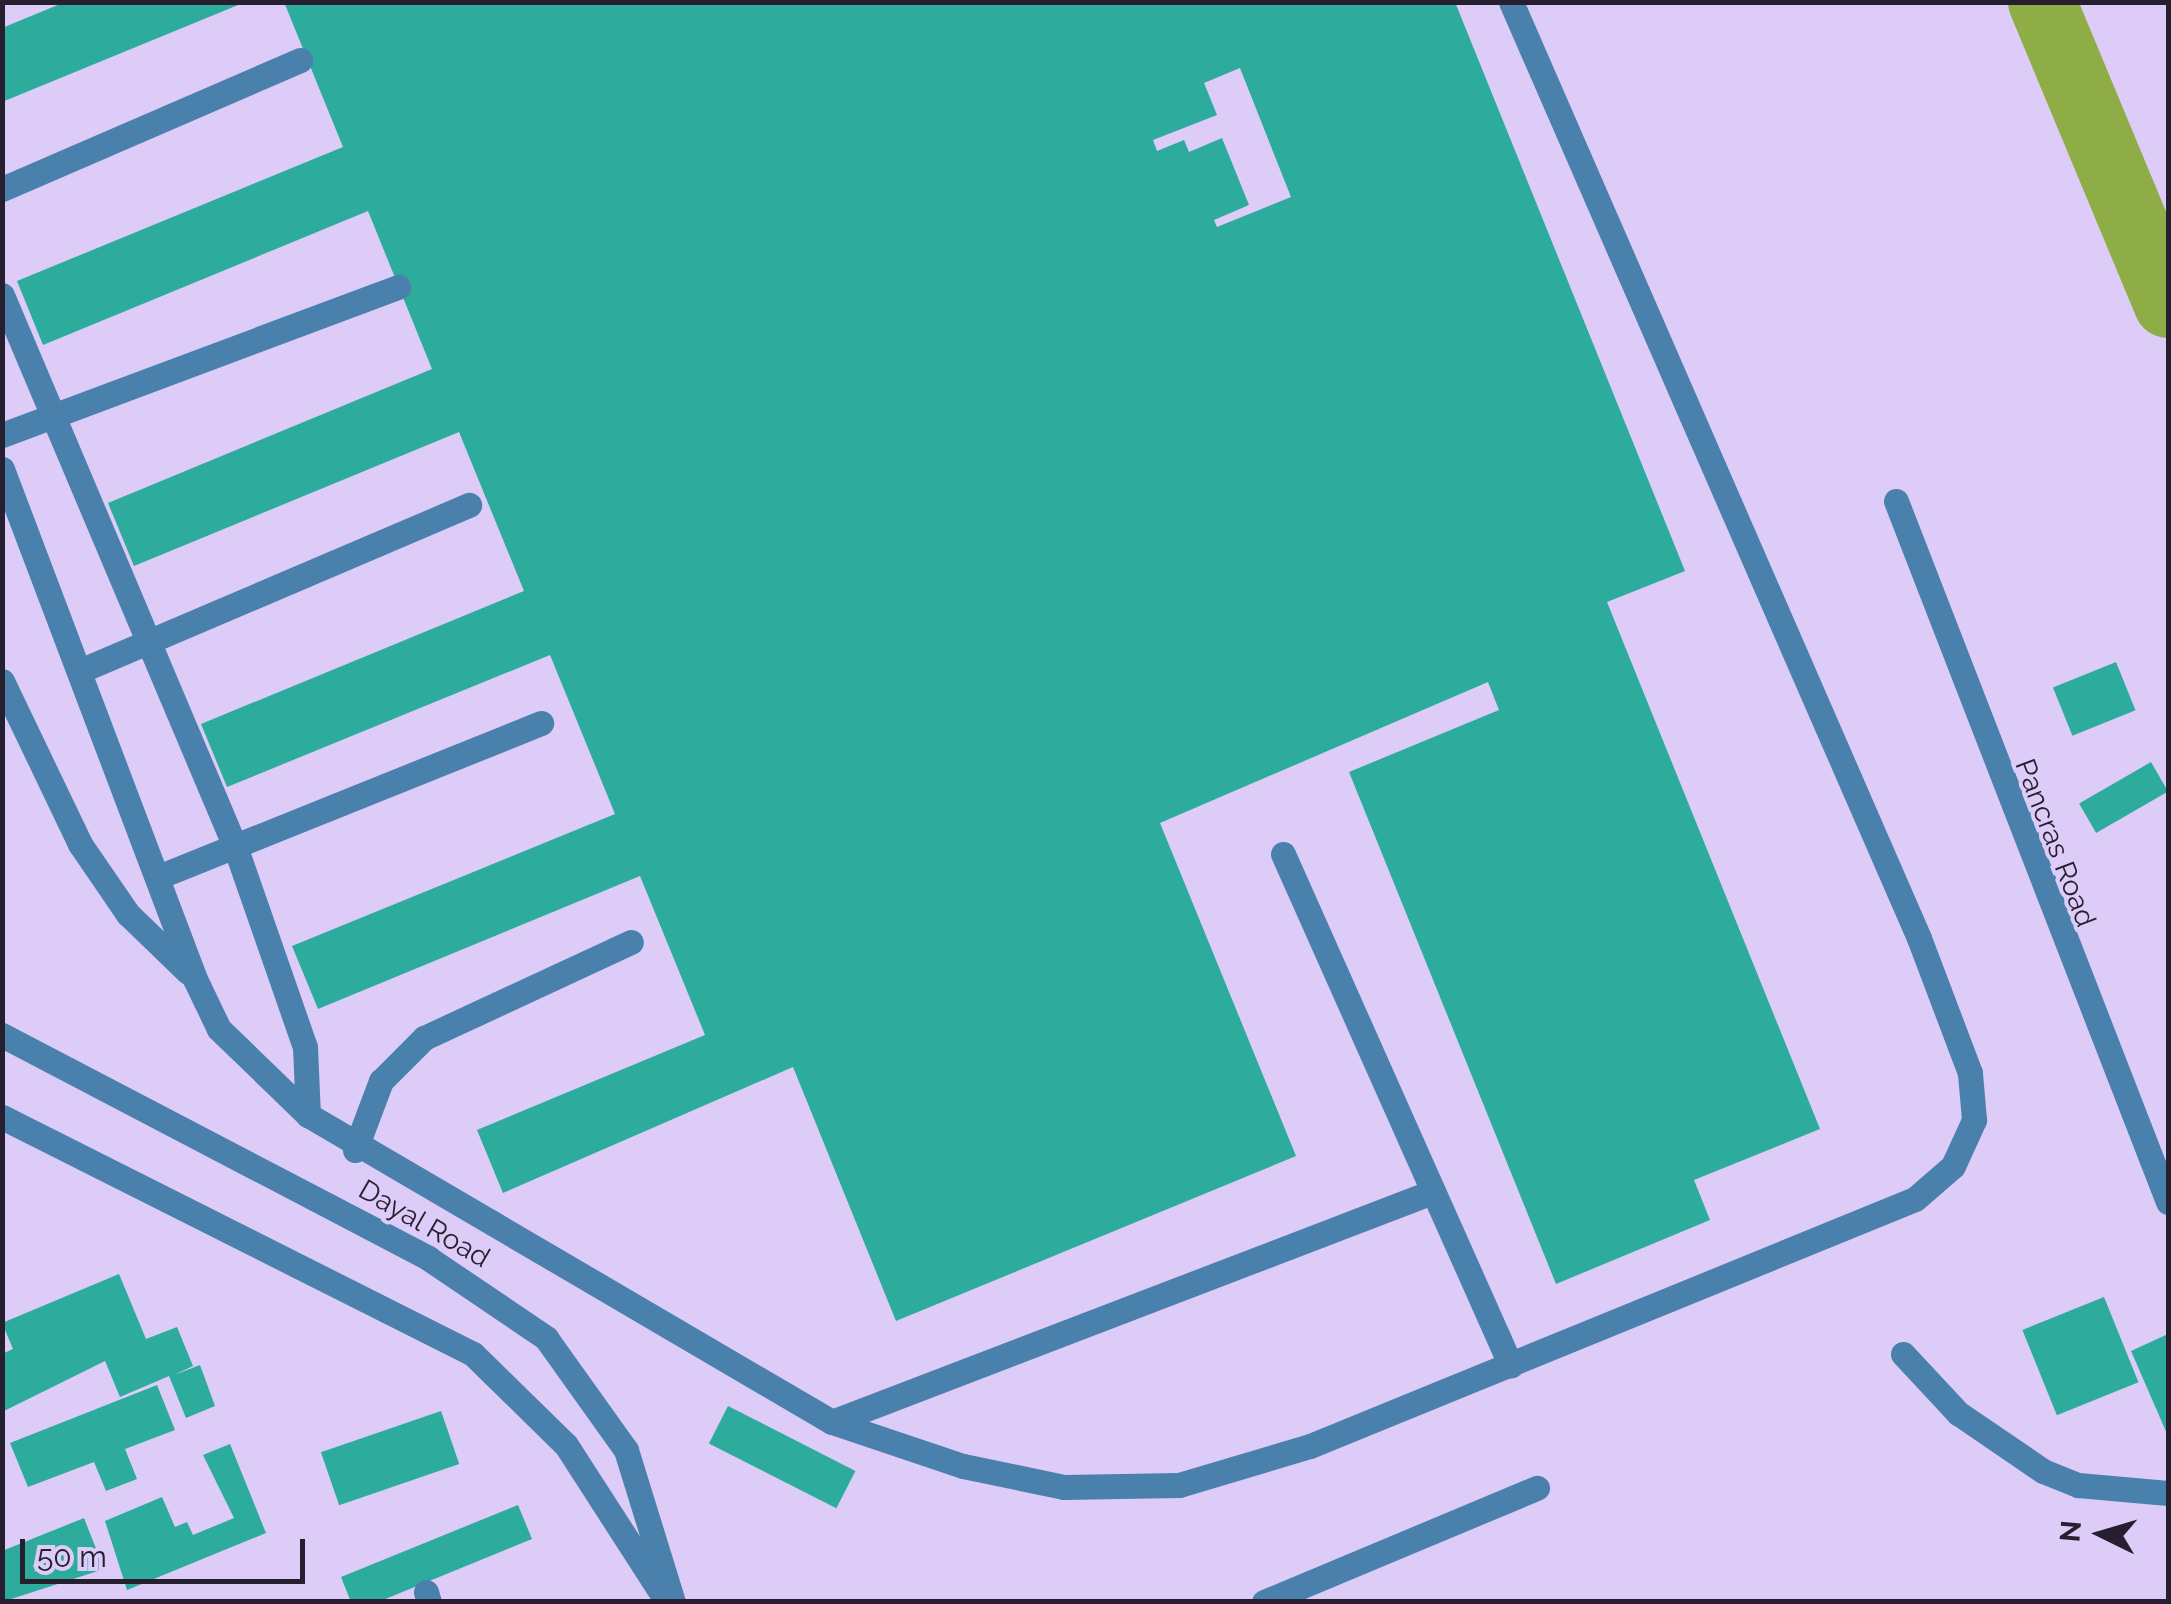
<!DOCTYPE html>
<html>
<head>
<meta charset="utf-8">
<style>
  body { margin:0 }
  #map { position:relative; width:2171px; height:1604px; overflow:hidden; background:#ddcbf8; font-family:Raleway,sans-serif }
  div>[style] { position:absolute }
  .river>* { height:68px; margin:-34px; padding:0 34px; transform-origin:34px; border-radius:34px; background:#8ead46 }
  .building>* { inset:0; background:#2dac9d; transform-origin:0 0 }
  .minor>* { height:25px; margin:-12.5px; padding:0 12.5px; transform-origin:12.5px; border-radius:12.5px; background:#4a81ac }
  span { translate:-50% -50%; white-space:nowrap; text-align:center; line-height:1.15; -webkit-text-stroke:8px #ddcbf8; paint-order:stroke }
  .street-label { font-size:28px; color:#261f2f }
  .frame { position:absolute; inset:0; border:5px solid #261f2f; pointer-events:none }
  .north { position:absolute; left:2051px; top:1484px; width:100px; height:100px; -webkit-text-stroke:8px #ddcbf8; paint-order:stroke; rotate:275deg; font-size:28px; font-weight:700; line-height:40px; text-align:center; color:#261f2f }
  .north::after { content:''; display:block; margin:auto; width:35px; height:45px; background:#261f2f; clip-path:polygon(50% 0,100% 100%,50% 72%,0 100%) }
  .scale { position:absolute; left:20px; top:1539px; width:285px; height:45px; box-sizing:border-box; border:5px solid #261f2f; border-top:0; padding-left:12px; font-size:30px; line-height:35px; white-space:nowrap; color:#261f2f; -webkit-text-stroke:8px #ddcbf8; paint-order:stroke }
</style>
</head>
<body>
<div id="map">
  <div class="river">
    <div style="left:2042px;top:2px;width:327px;rotate:67.4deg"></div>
  </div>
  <div class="building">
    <div style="clip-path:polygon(65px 2px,243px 2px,243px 3px,2px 102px,2px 28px)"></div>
    <div style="clip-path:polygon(evenodd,284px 2px,1455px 2px,1685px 571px,1607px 602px,1820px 1129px,1694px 1180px,1710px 1220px,1556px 1284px,1349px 772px,1499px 710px,1488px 682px,1160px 823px,1296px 1156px,896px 1321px,793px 1067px,503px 1193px,477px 1130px,705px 1035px,640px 876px,318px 1009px,292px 946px,615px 814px,550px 655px,227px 787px,201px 724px,524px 591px,459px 432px,134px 566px,108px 503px,432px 369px,368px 211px,43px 345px,17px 281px,343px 147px,284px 2px,1240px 68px,1291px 197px,1217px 227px,1214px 220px,1249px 205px,1222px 138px,1189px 152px,1184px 140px,1157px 151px,1153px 140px,1217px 115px,1204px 83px,1240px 68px)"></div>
    <div style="left:2116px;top:662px;width:52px;height:68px;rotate:68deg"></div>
    <div style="left:2151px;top:762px;width:34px;height:83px;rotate:60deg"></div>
    <div style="clip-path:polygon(119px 1274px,146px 1339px,177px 1327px,193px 1366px,174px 1375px,200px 1365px,215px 1406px,186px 1418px,169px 1376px,120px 1397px,105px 1361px,2px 1412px,2px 1354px,13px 1349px,2px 1323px)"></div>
    <div style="left:2104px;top:1297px;width:92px;height:88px;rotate:68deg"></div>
    <div style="clip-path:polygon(2168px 1334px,2168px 1436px,2131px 1351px)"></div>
    <div style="clip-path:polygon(157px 1385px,175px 1430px,125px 1449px,137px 1479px,106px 1491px,94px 1462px,28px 1487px,10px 1443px)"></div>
    <div style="left:728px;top:1406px;width:143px;height:42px;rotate:27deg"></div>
    <div style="left:441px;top:1411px;width:56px;height:127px;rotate:71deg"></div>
    <div style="clip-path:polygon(230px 1444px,266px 1533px,127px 1590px,105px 1521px,162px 1497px,175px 1527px,187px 1522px,193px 1535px,234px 1518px,203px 1455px)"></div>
    <div style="clip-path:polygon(518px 1505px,532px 1539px,378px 1602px,351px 1602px,341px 1577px)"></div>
    <div style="clip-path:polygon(84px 1518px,104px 1569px,2px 1602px,2px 1551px)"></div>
  </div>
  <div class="minor">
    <div style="left:2px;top:189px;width:325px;rotate:-23.4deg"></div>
    <div style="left:2px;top:295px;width:601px;rotate:67.1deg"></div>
    <div style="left:236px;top:849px;width:210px;rotate:70.8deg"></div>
    <div style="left:305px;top:1047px;width:68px;rotate:87.5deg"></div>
    <div style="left:2px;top:435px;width:423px;rotate:-20.5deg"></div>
    <div style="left:2px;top:469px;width:545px;rotate:69.27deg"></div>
    <div style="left:195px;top:979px;width:55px;rotate:64.4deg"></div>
    <div style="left:219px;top:1029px;width:124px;rotate:44deg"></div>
    <div style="left:308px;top:1115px;width:607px;rotate:30.37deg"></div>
    <div style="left:832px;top:1422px;width:138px;rotate:18.6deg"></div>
    <div style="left:963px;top:1466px;width:103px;rotate:11.7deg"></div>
    <div style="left:1064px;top:1487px;width:115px;rotate:-1deg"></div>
    <div style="left:1179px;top:1485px;width:137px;rotate:-16.6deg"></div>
    <div style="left:1310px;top:1446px;width:653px;rotate:-22.21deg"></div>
    <div style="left:1915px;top:1199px;width:50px;rotate:-41deg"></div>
    <div style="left:1953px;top:1166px;width:51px;rotate:-65.5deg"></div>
    <div style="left:1974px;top:1120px;width:47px;rotate:-94.9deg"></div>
    <div style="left:1970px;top:1073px;width:144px;rotate:-110.7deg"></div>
    <div style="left:1919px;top:938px;width:1021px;rotate:-113.55deg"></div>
    <div style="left:1896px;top:501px;width:752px;rotate:68.79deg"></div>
    <div style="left:82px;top:670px;width:421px;rotate:-23.1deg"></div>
    <div style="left:2px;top:681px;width:181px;rotate:64.4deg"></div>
    <div style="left:80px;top:844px;width:85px;rotate:55.6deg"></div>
    <div style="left:128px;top:914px;width:83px;rotate:44deg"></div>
    <div style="left:1283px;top:854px;width:560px;rotate:66deg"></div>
    <div style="left:158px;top:877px;width:413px;rotate:-21.9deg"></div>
    <div style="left:2px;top:1035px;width:481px;rotate:27.6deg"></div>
    <div style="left:428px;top:1258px;width:143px;rotate:34.1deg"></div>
    <div style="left:546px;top:1338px;width:138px;rotate:54.5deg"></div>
    <div style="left:626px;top:1450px;width:159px;rotate:72.8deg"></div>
    <div style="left:2px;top:1117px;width:527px;rotate:26.71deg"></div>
    <div style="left:473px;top:1354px;width:130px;rotate:44.4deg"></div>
    <div style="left:566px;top:1445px;width:181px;rotate:57.2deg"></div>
    <div style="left:355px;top:1150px;width:74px;rotate:-69.4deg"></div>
    <div style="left:381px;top:1081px;width:61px;rotate:-45deg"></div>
    <div style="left:424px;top:1038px;width:228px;rotate:-24.9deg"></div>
    <div style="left:1903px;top:1354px;width:81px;rotate:47deg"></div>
    <div style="left:1958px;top:1413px;width:103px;rotate:34.3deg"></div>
    <div style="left:2043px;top:1471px;width:38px;rotate:22deg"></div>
    <div style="left:2078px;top:1485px;width:90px;rotate:5.1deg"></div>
    <div style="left:832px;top:1422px;width:637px;rotate:-20.97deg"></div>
    <div style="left:426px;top:1592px;width:10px;rotate:73deg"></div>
    <div style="left:1264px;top:1602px;width:296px;rotate:-22.7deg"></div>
  </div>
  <div class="street-label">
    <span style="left:2055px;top:843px;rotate:69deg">Pancras Road</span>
    <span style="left:424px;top:1224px;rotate:30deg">Dayal Road</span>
  </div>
  <div class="frame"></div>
  <div class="north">N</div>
  <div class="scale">50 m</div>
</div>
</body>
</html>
